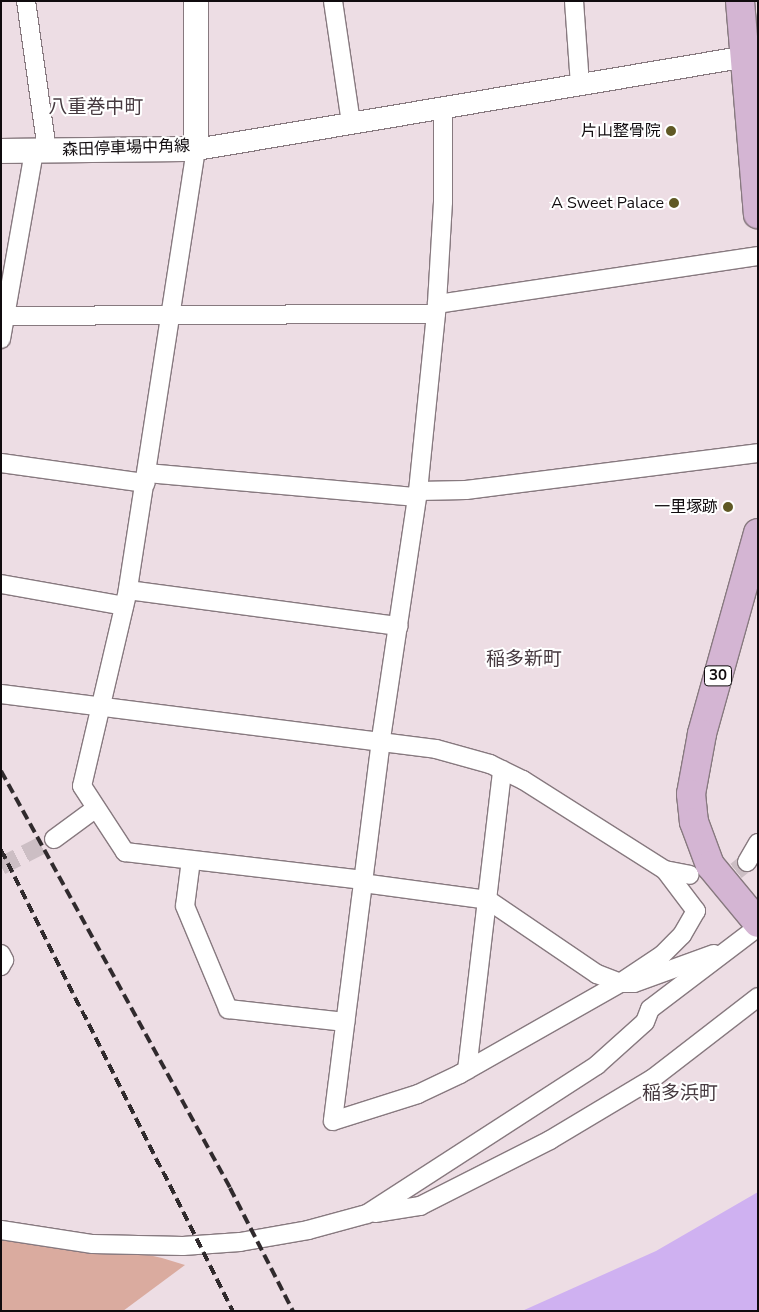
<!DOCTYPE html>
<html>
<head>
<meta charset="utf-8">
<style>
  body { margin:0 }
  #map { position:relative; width:759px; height:1312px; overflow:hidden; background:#eddde4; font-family:"Nunito Sans","Noto Sans JP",sans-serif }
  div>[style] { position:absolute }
  .green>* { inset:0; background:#daab9f }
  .water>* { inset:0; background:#cfb1f1 }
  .minor-tunnel>* { height:18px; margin-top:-9px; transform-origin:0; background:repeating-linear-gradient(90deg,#ccbec4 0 18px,transparent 0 27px) }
  .roads { filter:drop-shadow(1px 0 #87797f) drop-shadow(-1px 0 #87797f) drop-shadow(0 1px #87797f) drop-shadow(0 -1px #87797f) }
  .minor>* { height:18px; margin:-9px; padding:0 9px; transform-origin:9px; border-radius:9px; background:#fff }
  .tertiary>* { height:21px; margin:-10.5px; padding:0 10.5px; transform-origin:10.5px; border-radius:10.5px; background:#fff }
  .secondary>* { height:24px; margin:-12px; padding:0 12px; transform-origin:12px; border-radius:12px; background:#fff }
  .primary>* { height:28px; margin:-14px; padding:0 14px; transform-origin:14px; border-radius:14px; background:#d4b5d3 }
  .rail>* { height:4px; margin-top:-2px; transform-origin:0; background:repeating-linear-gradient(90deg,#302a2d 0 10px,transparent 0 15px) }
  .dots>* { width:14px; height:14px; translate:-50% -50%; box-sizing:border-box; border:2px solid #fff; border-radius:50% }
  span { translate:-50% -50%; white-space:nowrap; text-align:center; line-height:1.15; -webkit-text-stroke:4px #fff; paint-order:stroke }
  .shield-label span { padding:1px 4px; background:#fff; border:1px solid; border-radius:4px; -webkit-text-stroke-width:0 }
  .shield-label { font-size:15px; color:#100b0e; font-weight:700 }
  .poi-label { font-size:16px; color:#100b0e }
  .right { translate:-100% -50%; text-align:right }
  .street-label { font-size:16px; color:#100b0e }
  .quarter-label { font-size:19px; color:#473a40 }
  .frame { position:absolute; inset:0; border:2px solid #100b0e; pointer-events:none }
</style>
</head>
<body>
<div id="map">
  <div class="green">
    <div style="clip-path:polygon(1px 1222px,162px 1258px,185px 1265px,123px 1311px,1px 1311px)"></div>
  </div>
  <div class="water">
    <div style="clip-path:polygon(758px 1192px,758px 1311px,522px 1311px,656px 1251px)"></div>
  </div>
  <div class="minor-tunnel">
    <div style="left:1px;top:866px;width:59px;rotate:-27deg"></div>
    <div style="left:711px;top:875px;width:25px;rotate:-9deg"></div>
    <div style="left:736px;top:871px;width:14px;rotate:-39deg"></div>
  </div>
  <div class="roads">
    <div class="minor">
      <div style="left:26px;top:1px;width:151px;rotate:82deg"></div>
      <div style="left:333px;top:1px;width:123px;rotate:81.6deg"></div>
      <div style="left:574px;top:1px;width:83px;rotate:85.9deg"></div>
      <div style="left:443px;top:108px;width:94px;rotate:90deg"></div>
      <div style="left:443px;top:202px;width:102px;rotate:93.4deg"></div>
      <div style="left:437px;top:304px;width:188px;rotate:95.8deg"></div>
      <div style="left:418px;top:491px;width:252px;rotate:98.5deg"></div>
      <div style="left:381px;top:740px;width:384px;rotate:97.2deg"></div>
      <div style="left:333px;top:1121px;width:89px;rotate:-17.6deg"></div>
      <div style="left:418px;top:1094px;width:47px;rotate:-25.5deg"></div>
      <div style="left:460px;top:1074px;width:184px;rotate:-29.6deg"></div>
      <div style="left:620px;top:983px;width:50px;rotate:-33.7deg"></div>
      <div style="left:662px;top:955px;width:28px;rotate:-45deg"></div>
      <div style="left:682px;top:935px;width:28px;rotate:-60deg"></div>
      <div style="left:696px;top:911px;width:51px;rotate:-127.1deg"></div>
      <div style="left:196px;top:149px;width:446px;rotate:98.8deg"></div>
      <div style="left:128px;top:590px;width:201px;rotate:103.2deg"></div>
      <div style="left:82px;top:786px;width:79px;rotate:56.9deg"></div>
      <div style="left:125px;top:852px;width:240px;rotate:6.7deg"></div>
      <div style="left:437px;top:304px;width:325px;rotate:-8.5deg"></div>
      <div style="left:1px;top:316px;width:435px;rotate:-0.3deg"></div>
      <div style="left:1px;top:339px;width:191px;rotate:-80deg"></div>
      <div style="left:1px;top:463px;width:146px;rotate:7.9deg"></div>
      <div style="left:147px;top:473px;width:271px;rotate:5.1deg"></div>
      <div style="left:418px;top:491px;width:48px;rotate:-1.2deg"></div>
      <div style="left:466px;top:490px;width:294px;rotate:-7.2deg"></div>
      <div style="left:1px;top:584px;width:125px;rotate:10.1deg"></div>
      <div style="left:128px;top:590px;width:273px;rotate:7.6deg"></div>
      <div style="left:1px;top:694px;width:438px;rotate:7.2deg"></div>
      <div style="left:436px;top:749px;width:56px;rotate:15.5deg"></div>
      <div style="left:490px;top:764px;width:37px;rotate:26deg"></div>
      <div style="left:523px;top:780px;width:168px;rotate:32.4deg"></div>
      <div style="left:665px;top:870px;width:25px;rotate:11deg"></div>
      <div style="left:54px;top:839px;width:52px;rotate:-36.4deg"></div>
      <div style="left:191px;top:860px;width:46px;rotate:97.4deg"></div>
      <div style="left:185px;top:906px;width:112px;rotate:67.3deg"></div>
      <div style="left:228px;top:1009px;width:118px;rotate:6.3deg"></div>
      <div style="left:747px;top:862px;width:22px;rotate:-60deg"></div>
      <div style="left:363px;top:883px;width:126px;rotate:7.7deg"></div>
      <div style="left:488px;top:900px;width:132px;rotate:34.2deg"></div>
      <div style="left:597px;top:974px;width:25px;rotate:21deg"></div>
      <div style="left:620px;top:983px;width:14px"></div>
      <div style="left:634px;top:983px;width:85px;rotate:-19.9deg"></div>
      <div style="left:1px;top:954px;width:7px;rotate:63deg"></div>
      <div style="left:4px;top:960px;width:7px;rotate:117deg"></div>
      <div style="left:467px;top:1070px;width:302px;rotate:-83.3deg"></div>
      <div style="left:375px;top:1213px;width:46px;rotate:-8.8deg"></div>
      <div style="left:420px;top:1206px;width:146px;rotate:-26.9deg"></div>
      <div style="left:550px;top:1140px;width:119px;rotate:-30.9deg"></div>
      <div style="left:652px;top:1079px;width:134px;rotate:-37.7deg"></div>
      <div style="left:1px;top:1230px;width:93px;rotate:8.7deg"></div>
      <div style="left:93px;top:1244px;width:90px;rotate:1.3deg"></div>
      <div style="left:183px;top:1246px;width:57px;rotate:-4deg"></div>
      <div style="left:240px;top:1242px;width:69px;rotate:-10deg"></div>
      <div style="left:308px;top:1230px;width:61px;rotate:-15.2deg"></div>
      <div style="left:367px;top:1214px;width:274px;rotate:-32.9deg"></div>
      <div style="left:597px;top:1065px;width:64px;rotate:-41.9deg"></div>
      <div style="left:645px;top:1022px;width:14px;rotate:-69deg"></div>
      <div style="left:650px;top:1009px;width:136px;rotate:-37.2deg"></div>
    </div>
    <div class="tertiary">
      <div style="left:196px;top:149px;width:570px;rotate:-9.59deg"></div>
    </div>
    <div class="secondary">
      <div style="left:1px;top:151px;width:195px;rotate:-0.6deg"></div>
      <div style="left:196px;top:149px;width:148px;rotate:-90deg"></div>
    </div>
    <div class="primary">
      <div style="left:740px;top:1px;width:214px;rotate:85.2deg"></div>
      <div style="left:758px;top:533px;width:209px;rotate:105.6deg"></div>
      <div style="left:702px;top:734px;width:61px;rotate:100.4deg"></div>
      <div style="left:691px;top:794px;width:28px;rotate:84deg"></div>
      <div style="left:694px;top:822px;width:46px;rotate:69.6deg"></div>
      <div style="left:710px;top:865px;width:75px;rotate:50.4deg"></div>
    </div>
  </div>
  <div class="rail">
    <div style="left:1px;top:771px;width:476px;rotate:61.2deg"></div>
    <div style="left:230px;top:1188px;width:138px;rotate:62.9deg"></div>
    <div style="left:1px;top:850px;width:516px;rotate:63.29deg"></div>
  </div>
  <div class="dots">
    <div style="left:671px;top:131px;background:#5f5824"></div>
    <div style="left:674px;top:203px;background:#5f5824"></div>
    <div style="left:728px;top:507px;background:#5f5824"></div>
  </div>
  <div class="shield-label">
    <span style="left:718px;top:676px">30</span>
  </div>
  <div class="poi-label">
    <span class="right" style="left:661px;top:131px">片山整骨院</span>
    <span class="right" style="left:664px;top:203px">A Sweet Palace</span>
    <span class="right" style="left:718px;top:507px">一里塚跡</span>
  </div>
  <div class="street-label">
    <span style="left:126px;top:148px;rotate:-2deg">森田停車場中角線</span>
  </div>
  <div class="quarter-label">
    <span style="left:96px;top:108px">八重巻中町</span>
    <span style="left:524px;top:660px">稲多新町</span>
    <span style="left:680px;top:1094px">稲多浜町</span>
  </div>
  <div class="frame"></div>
</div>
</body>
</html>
